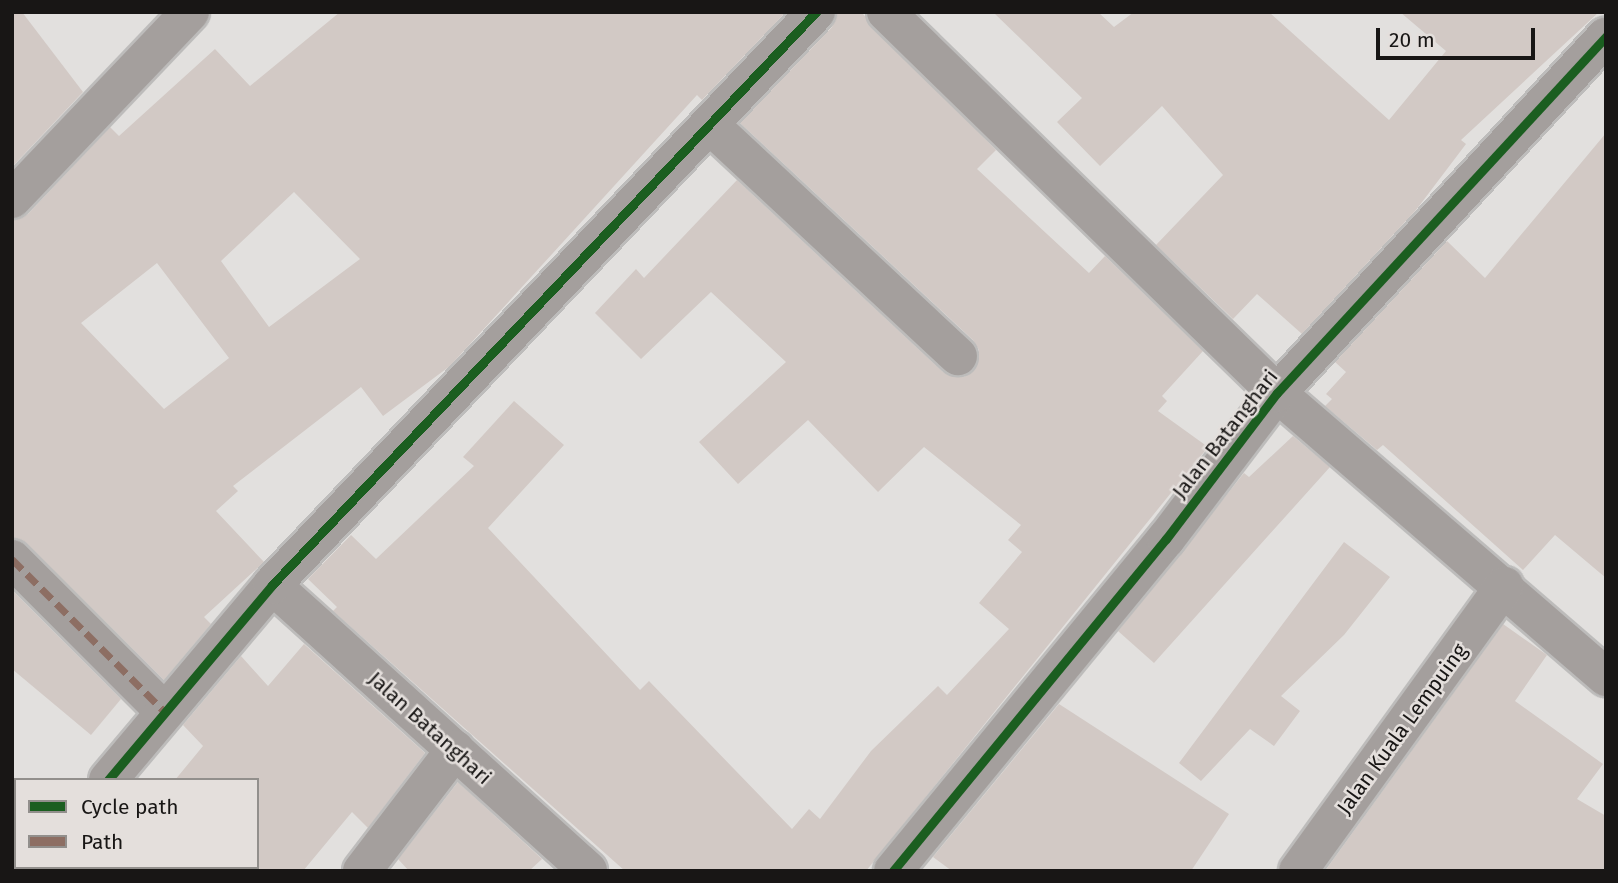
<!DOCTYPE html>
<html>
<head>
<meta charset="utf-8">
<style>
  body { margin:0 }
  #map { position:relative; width:1618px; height:883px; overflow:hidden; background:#e2e0de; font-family:"Fira Sans",sans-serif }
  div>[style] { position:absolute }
  .building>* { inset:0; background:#d2c9c5 }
  .roads { filter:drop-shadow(2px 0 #bdbcbb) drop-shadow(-2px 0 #bdbcbb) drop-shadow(0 2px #bdbcbb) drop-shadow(0 -2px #bdbcbb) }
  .street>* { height:38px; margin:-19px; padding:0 19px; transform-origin:19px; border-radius:19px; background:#a49f9d }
  .quiet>* { height:7px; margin-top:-3.5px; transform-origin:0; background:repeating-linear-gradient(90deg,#8d6e63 0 14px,transparent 0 21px) }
  .cycleway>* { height:9px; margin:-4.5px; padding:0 4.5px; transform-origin:4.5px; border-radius:4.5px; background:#1b5e20 }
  span { translate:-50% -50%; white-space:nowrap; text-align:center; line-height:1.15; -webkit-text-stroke:5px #e4dfdc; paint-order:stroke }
  .street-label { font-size:21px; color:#181615 }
  .frame { position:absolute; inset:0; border:14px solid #181615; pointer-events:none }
  .legend { position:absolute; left:14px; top:778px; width:245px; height:91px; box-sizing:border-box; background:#e4dfdc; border:2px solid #928f8c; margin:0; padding:9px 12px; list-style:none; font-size:21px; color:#181615 }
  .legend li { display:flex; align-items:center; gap:14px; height:35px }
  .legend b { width:35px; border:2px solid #928f8c }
  .scale { position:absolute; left:1376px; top:28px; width:159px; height:32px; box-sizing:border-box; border:4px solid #181615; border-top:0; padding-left:9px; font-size:21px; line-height:24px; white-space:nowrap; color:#181615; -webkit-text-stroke:5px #e4dfdc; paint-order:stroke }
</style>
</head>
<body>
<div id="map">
  <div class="building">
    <div style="clip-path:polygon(12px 12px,22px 12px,83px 92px,12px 167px)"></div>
    <div style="clip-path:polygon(evenodd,340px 12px,786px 12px,702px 100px,697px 95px,450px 366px,383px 416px,361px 387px,233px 486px,238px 491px,216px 511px,264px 562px,204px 617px,211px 624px,164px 680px,27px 544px,12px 538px,12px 220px,28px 214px,110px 127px,119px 136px,215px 49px,250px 86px,340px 12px,294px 192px,360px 259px,269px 327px,221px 261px,294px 192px,340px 12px,157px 263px,229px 358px,164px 409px,81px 323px,157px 263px)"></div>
    <div style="clip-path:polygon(837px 12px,861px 12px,996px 150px,977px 169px,1089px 273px,1105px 256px,1203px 351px,1162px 396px,1167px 401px,1158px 411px,1208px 447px,866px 871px,625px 871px,333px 611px,337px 607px,308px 579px,351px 535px,376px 559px,474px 466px,463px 457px,514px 401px,564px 445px,488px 528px,640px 690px,649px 681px,792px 829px,809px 809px,820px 819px,871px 751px,938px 686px,947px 695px,1009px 629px,979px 603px,1022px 552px,1008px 540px,1021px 525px,924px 447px,878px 492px,808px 420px,738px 484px,699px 442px,786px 362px,711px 292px,641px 359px,595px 313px,636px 269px,644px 278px,737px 180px,943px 372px,964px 377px,974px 370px,979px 350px,973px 340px,740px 123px,832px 27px)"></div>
    <div style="clip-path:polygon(993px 12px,1098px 12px,1114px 27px,1134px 12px,1269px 12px,1389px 120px,1446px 51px,1400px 12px,1599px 12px,1461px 140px,1466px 144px,1416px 210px,1302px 334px,1257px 294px,1233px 319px,1156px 245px,1223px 175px,1162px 106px,1100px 166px,1057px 122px,1082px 98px)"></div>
    <div style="clip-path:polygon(1606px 133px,1606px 578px,1555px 535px,1523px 570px,1383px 445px,1377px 450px,1325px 406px,1332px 399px,1326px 394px,1346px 372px,1335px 362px,1447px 241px,1485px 278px)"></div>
    <div style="clip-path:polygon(1293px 436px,1330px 467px,1154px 663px,1118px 631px,1244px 473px,1249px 477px)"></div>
    <div style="clip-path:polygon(1344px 542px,1390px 577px,1344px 635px,1281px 696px,1300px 711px,1274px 746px,1250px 729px,1201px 781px,1179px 763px)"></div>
    <div style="clip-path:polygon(12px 590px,121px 699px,91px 735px,12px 669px)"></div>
    <div style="clip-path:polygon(1503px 624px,1547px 655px,1515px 701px,1603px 764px,1577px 799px,1606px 816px,1606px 871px,1325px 871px)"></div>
    <div style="clip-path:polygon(304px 644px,425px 753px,368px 828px,352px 812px,303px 871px,257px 871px,257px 780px,175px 780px,203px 746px,183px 725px,241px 656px,268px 686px)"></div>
    <div style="clip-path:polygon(1059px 704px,1229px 814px,1191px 871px,952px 871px,933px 857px)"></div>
    <div style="clip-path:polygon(458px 782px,542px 859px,529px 871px,409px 871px,398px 859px)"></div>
  </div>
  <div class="roads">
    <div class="street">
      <div style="left:886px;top:12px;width:546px;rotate:44.26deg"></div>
      <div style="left:1277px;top:393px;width:435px;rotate:40.8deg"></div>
      <div style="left:710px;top:125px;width:339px;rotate:43deg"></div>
      <div style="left:12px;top:199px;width:258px;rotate:-46.4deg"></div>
      <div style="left:12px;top:559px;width:215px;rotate:45deg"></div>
      <div style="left:272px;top:585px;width:426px;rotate:42.1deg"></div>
      <div style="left:108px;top:780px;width:255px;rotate:-49.9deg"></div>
      <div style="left:272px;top:585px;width:790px;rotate:-46.49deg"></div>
      <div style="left:52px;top:871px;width:4px;rotate:-63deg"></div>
      <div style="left:362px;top:871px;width:153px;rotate:-52.5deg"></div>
      <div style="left:893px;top:871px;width:430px;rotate:-50.6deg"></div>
      <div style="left:1166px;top:539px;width:183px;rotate:-52.8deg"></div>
      <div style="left:1277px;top:393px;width:485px;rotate:-47.3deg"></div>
      <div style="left:1298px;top:871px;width:352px;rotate:-54.1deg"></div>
    </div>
  </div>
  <div class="quiet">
    <div style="left:12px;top:559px;width:215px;rotate:45deg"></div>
  </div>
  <div class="cycleway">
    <div style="left:108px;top:780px;width:255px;rotate:-49.9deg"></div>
    <div style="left:272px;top:585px;width:790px;rotate:-46.49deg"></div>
    <div style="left:893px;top:871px;width:430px;rotate:-50.6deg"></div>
    <div style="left:1166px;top:539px;width:183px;rotate:-52.8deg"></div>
    <div style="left:1277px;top:393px;width:485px;rotate:-47.3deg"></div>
  </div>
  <div class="street-label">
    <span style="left:1225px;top:434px;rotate:-52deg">Jalan Batanghari</span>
    <span style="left:430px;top:728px;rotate:42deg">Jalan Batanghari</span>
    <span style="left:1402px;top:729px;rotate:-54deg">Jalan Kuala Lempuing</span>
  </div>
  <div class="frame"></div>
  <ul class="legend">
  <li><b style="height:9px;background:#1b5e20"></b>Cycle path</li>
  <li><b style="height:9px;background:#8d6e63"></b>Path</li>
  </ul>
  <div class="scale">20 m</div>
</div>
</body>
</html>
